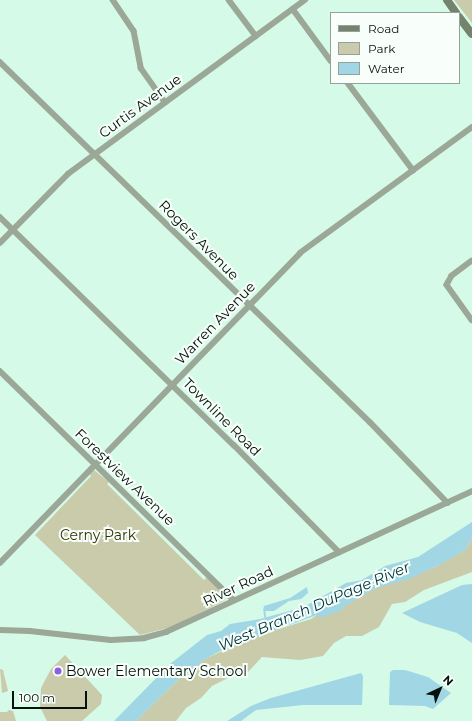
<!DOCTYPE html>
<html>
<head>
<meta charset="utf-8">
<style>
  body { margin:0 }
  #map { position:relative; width:472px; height:721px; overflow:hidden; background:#d5fae7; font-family:Montserrat,sans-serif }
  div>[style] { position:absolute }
  .green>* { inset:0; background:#c9cbab }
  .water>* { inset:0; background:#a1d6e5 }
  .stream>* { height:1.5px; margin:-0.75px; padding:0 0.75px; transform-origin:0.75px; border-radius:0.75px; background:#a1d6e5 }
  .street>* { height:5.5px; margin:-2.75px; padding:0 2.75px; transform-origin:2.75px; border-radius:2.75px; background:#9ba797 }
  .secondary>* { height:8px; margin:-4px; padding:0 4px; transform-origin:4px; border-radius:4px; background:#73836c }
  .dots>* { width:11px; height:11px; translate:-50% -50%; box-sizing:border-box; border:2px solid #f8fffb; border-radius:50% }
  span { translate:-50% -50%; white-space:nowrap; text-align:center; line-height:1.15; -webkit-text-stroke:4px #f8fffb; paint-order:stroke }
  .street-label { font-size:14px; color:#05110c }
  .park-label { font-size:14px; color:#323200 }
  .poi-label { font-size:14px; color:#05110c }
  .left { translate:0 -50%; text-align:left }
  .water-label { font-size:15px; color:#00323d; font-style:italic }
  .legend { position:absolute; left:330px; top:12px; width:130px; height:72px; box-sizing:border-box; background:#f8fffb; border:1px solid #97a09b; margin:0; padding:5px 7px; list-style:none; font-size:12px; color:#05110c }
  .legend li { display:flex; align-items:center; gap:8px; height:20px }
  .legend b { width:20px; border:1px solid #97a09b }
  .north { position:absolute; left:420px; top:669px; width:40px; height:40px; -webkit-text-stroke:3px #f8fffb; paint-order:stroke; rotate:44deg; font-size:11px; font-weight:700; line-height:16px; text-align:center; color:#05110c }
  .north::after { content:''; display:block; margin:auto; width:14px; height:18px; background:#05110c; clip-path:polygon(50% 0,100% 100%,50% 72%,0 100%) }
  .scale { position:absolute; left:12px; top:691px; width:75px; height:18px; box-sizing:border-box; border:2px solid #05110c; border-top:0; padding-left:5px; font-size:12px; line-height:14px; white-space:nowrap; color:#05110c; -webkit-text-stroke:3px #f8fffb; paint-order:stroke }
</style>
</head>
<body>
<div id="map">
  <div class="green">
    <div style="clip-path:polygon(454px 0,472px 0,472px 23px)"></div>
    <div style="clip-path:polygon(94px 470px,109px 482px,107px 484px,204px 580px,207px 577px,223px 593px,226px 598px,224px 601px,172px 627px,140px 635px,35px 535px,91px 476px,89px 473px)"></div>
    <div style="clip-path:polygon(472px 537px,472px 572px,424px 590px,405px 602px,392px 604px,379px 627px,362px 636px,346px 636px,334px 643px,323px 656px,300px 660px,262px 657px,248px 672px,234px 671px,226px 679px,212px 686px,201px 698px,186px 708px,176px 721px,136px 721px,182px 676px,207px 658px,253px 637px,311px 619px,317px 615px,333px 612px,376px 588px,435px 567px,466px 549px)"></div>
    <div style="clip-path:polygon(65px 655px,102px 695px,101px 704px,82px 721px,47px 721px,40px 707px,41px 688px,51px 669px)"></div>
    <div style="clip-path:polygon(0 669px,3px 670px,8px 691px,2px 693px)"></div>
    <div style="clip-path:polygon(9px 710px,13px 711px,16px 721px,0 721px,0 712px,7px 712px)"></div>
  </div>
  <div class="water">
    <div style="clip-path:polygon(472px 522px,472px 537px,466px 549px,443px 563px,409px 579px,376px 588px,343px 607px,342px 610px,320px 618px,317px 615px,226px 648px,207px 658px,182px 676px,136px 721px,114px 721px,170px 664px,207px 635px,221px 631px,230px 624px,260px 619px,304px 607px,346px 583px,362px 580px,385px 566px,418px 557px)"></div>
    <div style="clip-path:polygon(472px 584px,472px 643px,457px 633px,420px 622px,402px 613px,462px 585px)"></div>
    <div style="clip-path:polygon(307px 587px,308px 593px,301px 599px,289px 601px,274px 611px,263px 611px,264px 606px,290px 598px)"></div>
    <div style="clip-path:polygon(393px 670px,405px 670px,428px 677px,451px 693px,433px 709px,425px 706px,389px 705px,390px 672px)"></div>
    <div style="clip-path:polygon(361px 673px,363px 676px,362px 705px,303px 705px,256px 710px,241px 721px,227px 721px,251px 706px,271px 698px)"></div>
  </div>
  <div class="stream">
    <div style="left:265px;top:612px;width:7px;rotate:82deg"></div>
  </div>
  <div class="street">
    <div style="left:113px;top:0;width:37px;rotate:56deg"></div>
    <div style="left:134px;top:31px;width:38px;rotate:79deg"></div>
    <div style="left:141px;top:68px;width:42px;rotate:54.8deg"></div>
    <div style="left:229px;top:0;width:45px;rotate:53.1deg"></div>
    <div style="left:293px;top:9px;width:64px;rotate:53.8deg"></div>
    <div style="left:0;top:62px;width:516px;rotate:44.22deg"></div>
    <div style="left:370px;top:422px;width:112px;rotate:46.1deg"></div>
    <div style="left:348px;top:83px;width:109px;rotate:53.2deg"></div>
    <div style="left:0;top:217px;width:327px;rotate:44.3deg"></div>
    <div style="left:234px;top:445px;width:150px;rotate:45.5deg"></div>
    <div style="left:0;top:243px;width:97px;rotate:-45.4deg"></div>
    <div style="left:68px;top:174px;width:294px;rotate:-36.3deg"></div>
    <div style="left:472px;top:261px;width:25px;rotate:143deg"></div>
    <div style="left:452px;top:276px;width:10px;rotate:119deg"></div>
    <div style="left:447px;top:285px;width:43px;rotate:54.5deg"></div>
    <div style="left:0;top:371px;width:327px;rotate:44.4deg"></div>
    <div style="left:0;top:563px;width:431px;rotate:-45.9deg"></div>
    <div style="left:300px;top:253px;width:213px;rotate:-36.2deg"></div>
    <div style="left:0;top:630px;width:30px;rotate:2deg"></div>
    <div style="left:30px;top:631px;width:81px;rotate:6.3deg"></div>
    <div style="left:111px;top:640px;width:33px;rotate:-3deg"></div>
    <div style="left:144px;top:638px;width:23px;rotate:-15deg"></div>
    <div style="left:166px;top:632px;width:337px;rotate:-24.7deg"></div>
  </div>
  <div class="secondary">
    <div style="left:447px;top:0;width:16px;rotate:55deg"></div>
    <div style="left:459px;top:17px;width:21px;rotate:53deg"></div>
  </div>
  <div class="dots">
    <div style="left:58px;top:671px;background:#8b60da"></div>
  </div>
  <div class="street-label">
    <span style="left:140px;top:106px;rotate:-36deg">Curtis Avenue</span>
    <span style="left:199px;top:240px;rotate:45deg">Rogers Avenue</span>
    <span style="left:215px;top:323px;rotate:-46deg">Warren Avenue</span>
    <span style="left:222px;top:417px;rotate:45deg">Townline Road</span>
    <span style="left:125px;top:477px;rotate:44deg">Forestview Avenue</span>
    <span style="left:238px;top:586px;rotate:-25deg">River Road</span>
  </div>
  <div class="park-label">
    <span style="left:98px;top:535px">Cerny Park</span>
  </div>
  <div class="poi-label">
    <span class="left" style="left:66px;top:671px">Bower Elementary School</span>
  </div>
  <div class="water-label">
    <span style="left:314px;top:606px;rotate:-23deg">West Branch DuPage River</span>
  </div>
  <ul class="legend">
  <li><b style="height:5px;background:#73836c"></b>Road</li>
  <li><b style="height:11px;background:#c9cbab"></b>Park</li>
  <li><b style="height:11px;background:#a1d6e5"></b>Water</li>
  </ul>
  <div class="north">N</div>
  <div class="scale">100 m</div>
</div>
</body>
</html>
